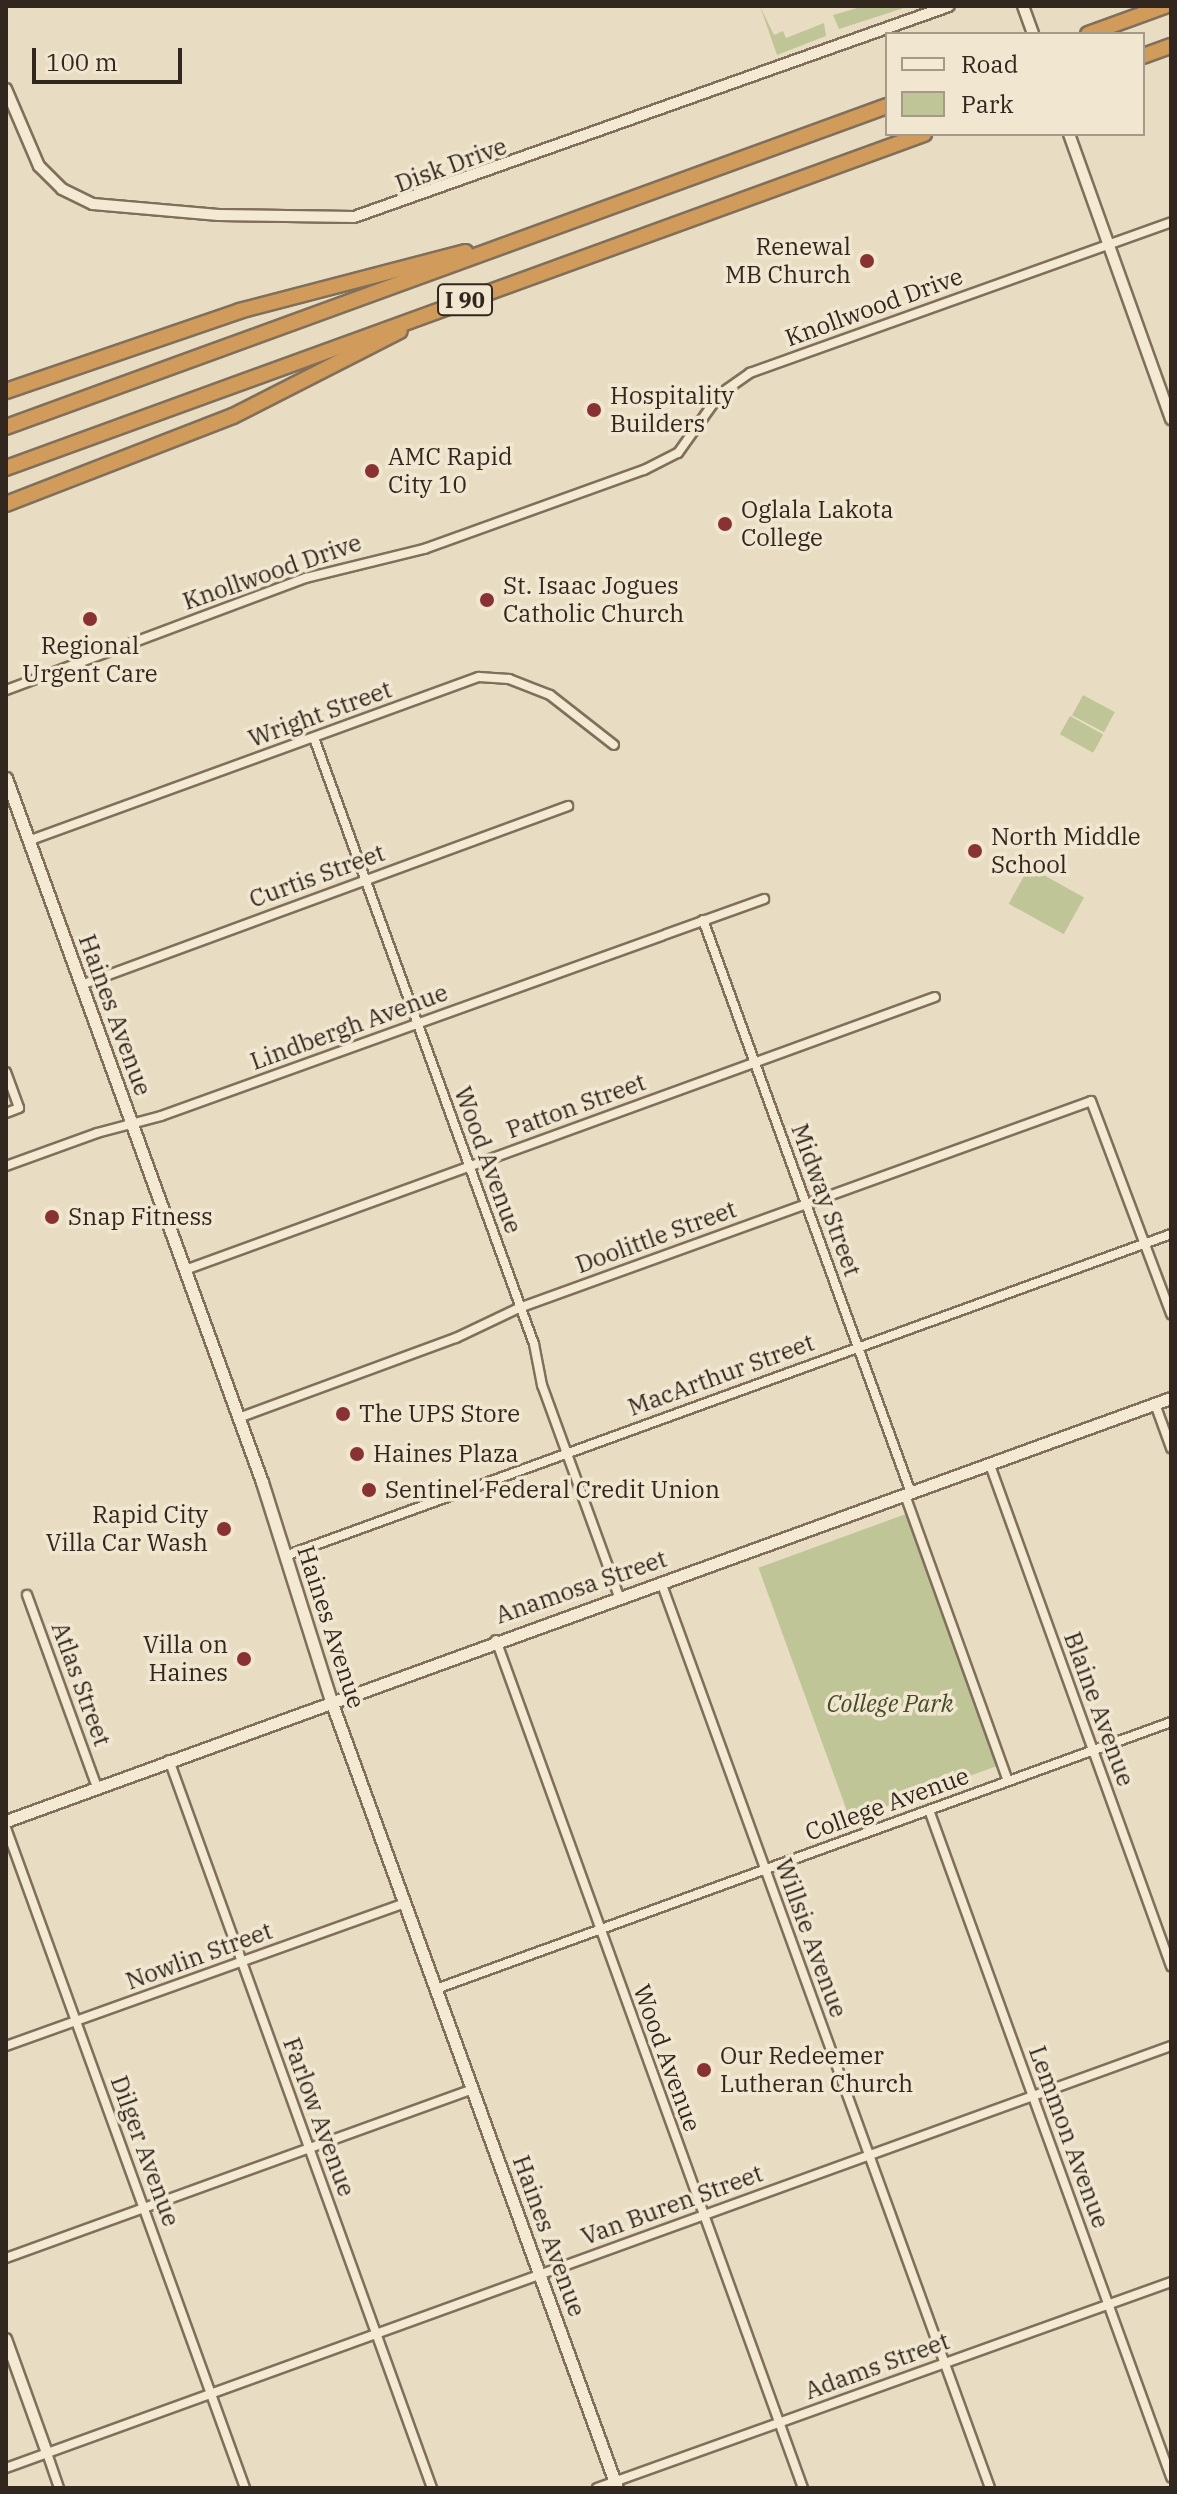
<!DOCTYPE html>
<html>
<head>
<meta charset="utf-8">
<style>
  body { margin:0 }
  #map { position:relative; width:1177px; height:2494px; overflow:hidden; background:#e8ddc2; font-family:"IBM Plex Serif",serif }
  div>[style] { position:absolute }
  .green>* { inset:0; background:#c0c597; transform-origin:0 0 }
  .roads { filter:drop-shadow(2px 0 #806f5b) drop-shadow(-2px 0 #806f5b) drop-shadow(0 2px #806f5b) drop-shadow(0 -2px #806f5b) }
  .minor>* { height:8px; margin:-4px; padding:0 4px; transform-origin:4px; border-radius:4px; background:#f4ead4 }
  .tertiary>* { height:10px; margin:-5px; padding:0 5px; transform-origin:5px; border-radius:5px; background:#f4ead4 }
  .secondary>* { height:11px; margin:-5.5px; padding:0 5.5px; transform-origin:5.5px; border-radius:5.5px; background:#f4ead4 }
  .motorway>* { height:14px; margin:-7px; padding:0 7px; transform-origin:7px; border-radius:7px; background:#d09b5b }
  .dots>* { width:22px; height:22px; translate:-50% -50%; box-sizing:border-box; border:4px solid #f1e7d1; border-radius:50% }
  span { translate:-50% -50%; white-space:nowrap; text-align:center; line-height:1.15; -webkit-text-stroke:7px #f1e7d1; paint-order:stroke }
  .shield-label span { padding:2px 6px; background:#f1e7d1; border:2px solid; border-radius:6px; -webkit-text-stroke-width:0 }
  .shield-label { font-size:22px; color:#32271e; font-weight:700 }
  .street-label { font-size:24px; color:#32271e }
  .poi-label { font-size:24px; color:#32271e }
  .right { translate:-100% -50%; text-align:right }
  .left { translate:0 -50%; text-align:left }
  .park-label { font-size:24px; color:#434c26; font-style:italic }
  .frame { position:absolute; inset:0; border:8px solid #32271e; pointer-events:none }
  .legend { position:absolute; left:885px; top:32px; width:260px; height:104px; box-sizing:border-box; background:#f1e7d1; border:2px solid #a59a89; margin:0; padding:10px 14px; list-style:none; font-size:24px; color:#32271e }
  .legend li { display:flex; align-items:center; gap:16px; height:40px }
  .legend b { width:40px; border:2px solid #a59a89 }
  .scale { position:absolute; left:32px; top:48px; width:150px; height:36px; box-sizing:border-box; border:4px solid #32271e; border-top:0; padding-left:10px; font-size:24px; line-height:28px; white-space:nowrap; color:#32271e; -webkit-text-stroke:6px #f1e7d1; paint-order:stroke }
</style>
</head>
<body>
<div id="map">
  <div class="green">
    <div style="clip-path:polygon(760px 6px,774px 35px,783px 31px,786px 38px,824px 23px,826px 36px,777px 55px)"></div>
    <div style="clip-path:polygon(864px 6px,910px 6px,839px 29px,833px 15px)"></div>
    <div style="left:1083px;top:695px;width:36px;height:23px;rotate:28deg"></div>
    <div style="left:1070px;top:716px;width:38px;height:21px;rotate:29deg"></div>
    <div style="left:1029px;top:867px;width:63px;height:42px;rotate:29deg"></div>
    <div style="left:906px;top:1514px;width:268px;height:157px;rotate:70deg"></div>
  </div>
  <div class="roads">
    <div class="minor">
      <div style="left:6px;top:690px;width:320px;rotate:-20.5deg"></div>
      <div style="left:306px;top:578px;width:122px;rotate:-13.8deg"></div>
      <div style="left:424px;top:549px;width:234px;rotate:-19.8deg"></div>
      <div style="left:644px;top:470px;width:38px;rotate:-27deg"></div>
      <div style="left:678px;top:453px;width:72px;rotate:-54.6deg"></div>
      <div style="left:720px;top:394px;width:37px;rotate:-35deg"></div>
      <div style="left:750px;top:373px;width:447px;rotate:-19.7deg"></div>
      <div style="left:314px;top:738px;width:645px;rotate:70.05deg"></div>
      <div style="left:534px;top:1344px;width:42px;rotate:79deg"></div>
      <div style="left:542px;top:1385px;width:226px;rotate:70deg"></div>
      <div style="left:28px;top:841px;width:480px;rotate:-20deg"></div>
      <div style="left:479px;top:677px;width:30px;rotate:4deg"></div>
      <div style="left:509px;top:679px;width:44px;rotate:21.3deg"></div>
      <div style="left:550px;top:695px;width:81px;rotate:38deg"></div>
      <div style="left:703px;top:920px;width:610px;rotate:70.05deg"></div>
      <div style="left:81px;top:985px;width:519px;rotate:-20.18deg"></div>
      <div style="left:6px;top:1072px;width:38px;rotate:70deg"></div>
      <div style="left:19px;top:1108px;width:14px;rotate:159deg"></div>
      <div style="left:6px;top:1166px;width:97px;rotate:-19.9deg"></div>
      <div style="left:97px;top:1133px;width:66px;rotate:-14.9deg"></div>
      <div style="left:161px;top:1116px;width:641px;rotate:-19.79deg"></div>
      <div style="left:185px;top:1270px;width:798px;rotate:-20deg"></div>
      <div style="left:1155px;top:1404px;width:47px;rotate:70deg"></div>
      <div style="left:238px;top:1418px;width:232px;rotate:-20.2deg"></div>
      <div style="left:456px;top:1338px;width:70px;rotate:-25.5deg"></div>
      <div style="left:519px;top:1308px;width:608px;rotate:-19.89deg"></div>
      <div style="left:1091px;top:1101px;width:228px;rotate:69.4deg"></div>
      <div style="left:990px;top:1465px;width:533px;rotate:70.14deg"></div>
      <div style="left:905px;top:1495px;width:304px;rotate:70.2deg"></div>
      <div style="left:285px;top:1556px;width:943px;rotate:-19.97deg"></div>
      <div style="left:661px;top:1582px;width:964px;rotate:70.04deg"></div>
      <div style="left:27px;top:1595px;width:204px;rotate:70deg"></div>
      <div style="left:496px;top:1640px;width:902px;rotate:70.1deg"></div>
      <div style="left:169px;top:1760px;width:774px;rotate:70.14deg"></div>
      <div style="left:929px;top:1810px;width:710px;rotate:70.06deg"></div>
      <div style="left:6px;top:1828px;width:702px;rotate:70.09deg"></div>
      <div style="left:436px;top:1989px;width:782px;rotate:-19.96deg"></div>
      <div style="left:6px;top:2046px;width:424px;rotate:-19.7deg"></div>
      <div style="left:6px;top:2258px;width:496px;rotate:-19.9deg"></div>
      <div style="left:47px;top:2453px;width:37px;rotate:71deg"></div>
      <div style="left:6px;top:2468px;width:1239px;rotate:-19.91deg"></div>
      <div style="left:597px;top:2488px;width:610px;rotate:-19.74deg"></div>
    </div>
    <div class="tertiary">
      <div style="left:1023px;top:6px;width:30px;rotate:70deg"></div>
      <div style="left:6px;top:89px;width:84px;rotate:66.8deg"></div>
      <div style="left:39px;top:166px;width:33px;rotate:45deg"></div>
      <div style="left:62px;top:189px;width:34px;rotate:26deg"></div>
      <div style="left:93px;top:204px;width:126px;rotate:5deg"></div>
      <div style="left:219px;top:215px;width:135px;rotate:0.8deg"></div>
      <div style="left:354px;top:217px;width:631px;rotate:-19.53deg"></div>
      <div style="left:1069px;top:134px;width:303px;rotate:70.3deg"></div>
      <div style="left:6px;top:2339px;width:121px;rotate:70.2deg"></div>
    </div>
    <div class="secondary">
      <div style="left:6px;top:778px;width:749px;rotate:70.02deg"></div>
      <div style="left:262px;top:1482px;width:230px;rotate:72.5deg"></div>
      <div style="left:331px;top:1701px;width:837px;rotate:70.03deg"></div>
      <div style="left:6px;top:1821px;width:1239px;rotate:-19.96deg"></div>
    </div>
    <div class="motorway">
      <div style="left:1088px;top:34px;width:82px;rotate:-20deg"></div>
      <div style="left:1143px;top:56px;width:30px;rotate:-20deg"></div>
      <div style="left:6px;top:391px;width:246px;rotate:-18.9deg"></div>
      <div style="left:239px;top:311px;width:234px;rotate:-14.6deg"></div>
      <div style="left:6px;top:427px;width:938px;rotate:-20.02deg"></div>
      <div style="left:6px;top:468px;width:977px;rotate:-19.99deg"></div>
      <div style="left:6px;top:504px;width:243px;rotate:-21.2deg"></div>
      <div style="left:233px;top:416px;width:187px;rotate:-27deg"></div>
    </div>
  </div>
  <div class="dots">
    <div style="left:867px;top:261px;background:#893233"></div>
    <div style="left:594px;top:410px;background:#893233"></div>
    <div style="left:372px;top:471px;background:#893233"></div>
    <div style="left:725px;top:524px;background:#893233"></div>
    <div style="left:487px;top:600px;background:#893233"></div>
    <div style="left:90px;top:619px;background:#893233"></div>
    <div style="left:975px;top:851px;background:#893233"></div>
    <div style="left:52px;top:1217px;background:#893233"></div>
    <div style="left:343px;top:1414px;background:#893233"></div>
    <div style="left:357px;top:1454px;background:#893233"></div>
    <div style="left:369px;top:1490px;background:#893233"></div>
    <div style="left:224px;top:1529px;background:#893233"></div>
    <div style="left:244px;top:1659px;background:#893233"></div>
    <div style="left:704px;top:2070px;background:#893233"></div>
  </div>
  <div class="shield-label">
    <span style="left:465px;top:300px">I 90</span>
  </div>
  <div class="street-label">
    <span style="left:451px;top:165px;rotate:-20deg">Disk Drive</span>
    <span style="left:874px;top:307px;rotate:-20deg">Knollwood Drive</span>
    <span style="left:272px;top:572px;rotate:-19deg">Knollwood Drive</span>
    <span style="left:320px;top:714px;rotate:-20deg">Wright Street</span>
    <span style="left:317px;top:876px;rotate:-20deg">Curtis Street</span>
    <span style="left:115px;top:1015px;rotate:70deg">Haines Avenue</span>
    <span style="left:349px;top:1027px;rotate:-20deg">Lindbergh Avenue</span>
    <span style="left:576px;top:1106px;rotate:-20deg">Patton Street</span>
    <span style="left:488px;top:1160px;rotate:70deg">Wood Avenue</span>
    <span style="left:826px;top:1200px;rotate:70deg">Midway Street</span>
    <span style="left:656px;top:1237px;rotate:-20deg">Doolittle Street</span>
    <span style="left:721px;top:1375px;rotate:-20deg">MacArthur Street</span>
    <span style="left:581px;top:1587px;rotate:-19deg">Anamosa Street</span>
    <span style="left:331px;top:1627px;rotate:72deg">Haines Avenue</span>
    <span style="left:81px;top:1684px;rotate:70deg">Atlas Street</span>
    <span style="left:1099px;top:1709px;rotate:70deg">Blaine Avenue</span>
    <span style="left:887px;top:1804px;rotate:-20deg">College Avenue</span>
    <span style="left:811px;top:1938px;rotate:70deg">Willsie Avenue</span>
    <span style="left:199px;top:1956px;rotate:-20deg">Nowlin Street</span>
    <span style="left:667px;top:2058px;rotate:70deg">Wood Avenue</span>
    <span style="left:319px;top:2117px;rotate:70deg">Farlow Avenue</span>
    <span style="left:1069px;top:2137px;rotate:70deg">Lemmon Avenue</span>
    <span style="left:145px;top:2151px;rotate:70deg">Dilger Avenue</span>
    <span style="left:672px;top:2205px;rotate:-20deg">Van Buren Street</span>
    <span style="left:549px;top:2236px;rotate:70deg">Haines Avenue</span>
    <span style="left:877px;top:2366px;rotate:-20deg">Adams Street</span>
  </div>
  <div class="poi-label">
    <span class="right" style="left:851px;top:261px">Renewal<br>MB Church</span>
    <span class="left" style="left:610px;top:410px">Hospitality<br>Builders</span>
    <span class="left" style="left:388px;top:471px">AMC Rapid<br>City 10</span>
    <span class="left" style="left:741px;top:524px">Oglala Lakota<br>College</span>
    <span class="left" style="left:503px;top:600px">St. Isaac Jogues<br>Catholic Church</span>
    <span style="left:90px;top:660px">Regional<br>Urgent Care</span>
    <span class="left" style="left:991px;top:851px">North Middle<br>School</span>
    <span class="left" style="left:68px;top:1217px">Snap Fitness</span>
    <span class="left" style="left:359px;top:1414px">The UPS Store</span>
    <span class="left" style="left:373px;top:1454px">Haines Plaza</span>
    <span class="left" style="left:385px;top:1490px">Sentinel Federal Credit Union</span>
    <span class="right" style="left:208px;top:1529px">Rapid City<br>Villa Car Wash</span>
    <span class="right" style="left:228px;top:1659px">Villa on<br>Haines</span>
    <span class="left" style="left:720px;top:2070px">Our Redeemer<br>Lutheran Church</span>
  </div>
  <div class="park-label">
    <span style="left:890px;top:1704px">College Park</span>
  </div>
  <div class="frame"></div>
  <ul class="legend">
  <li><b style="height:10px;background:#f4ead4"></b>Road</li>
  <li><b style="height:22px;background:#c0c597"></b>Park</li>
  </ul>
  <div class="scale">100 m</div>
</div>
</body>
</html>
